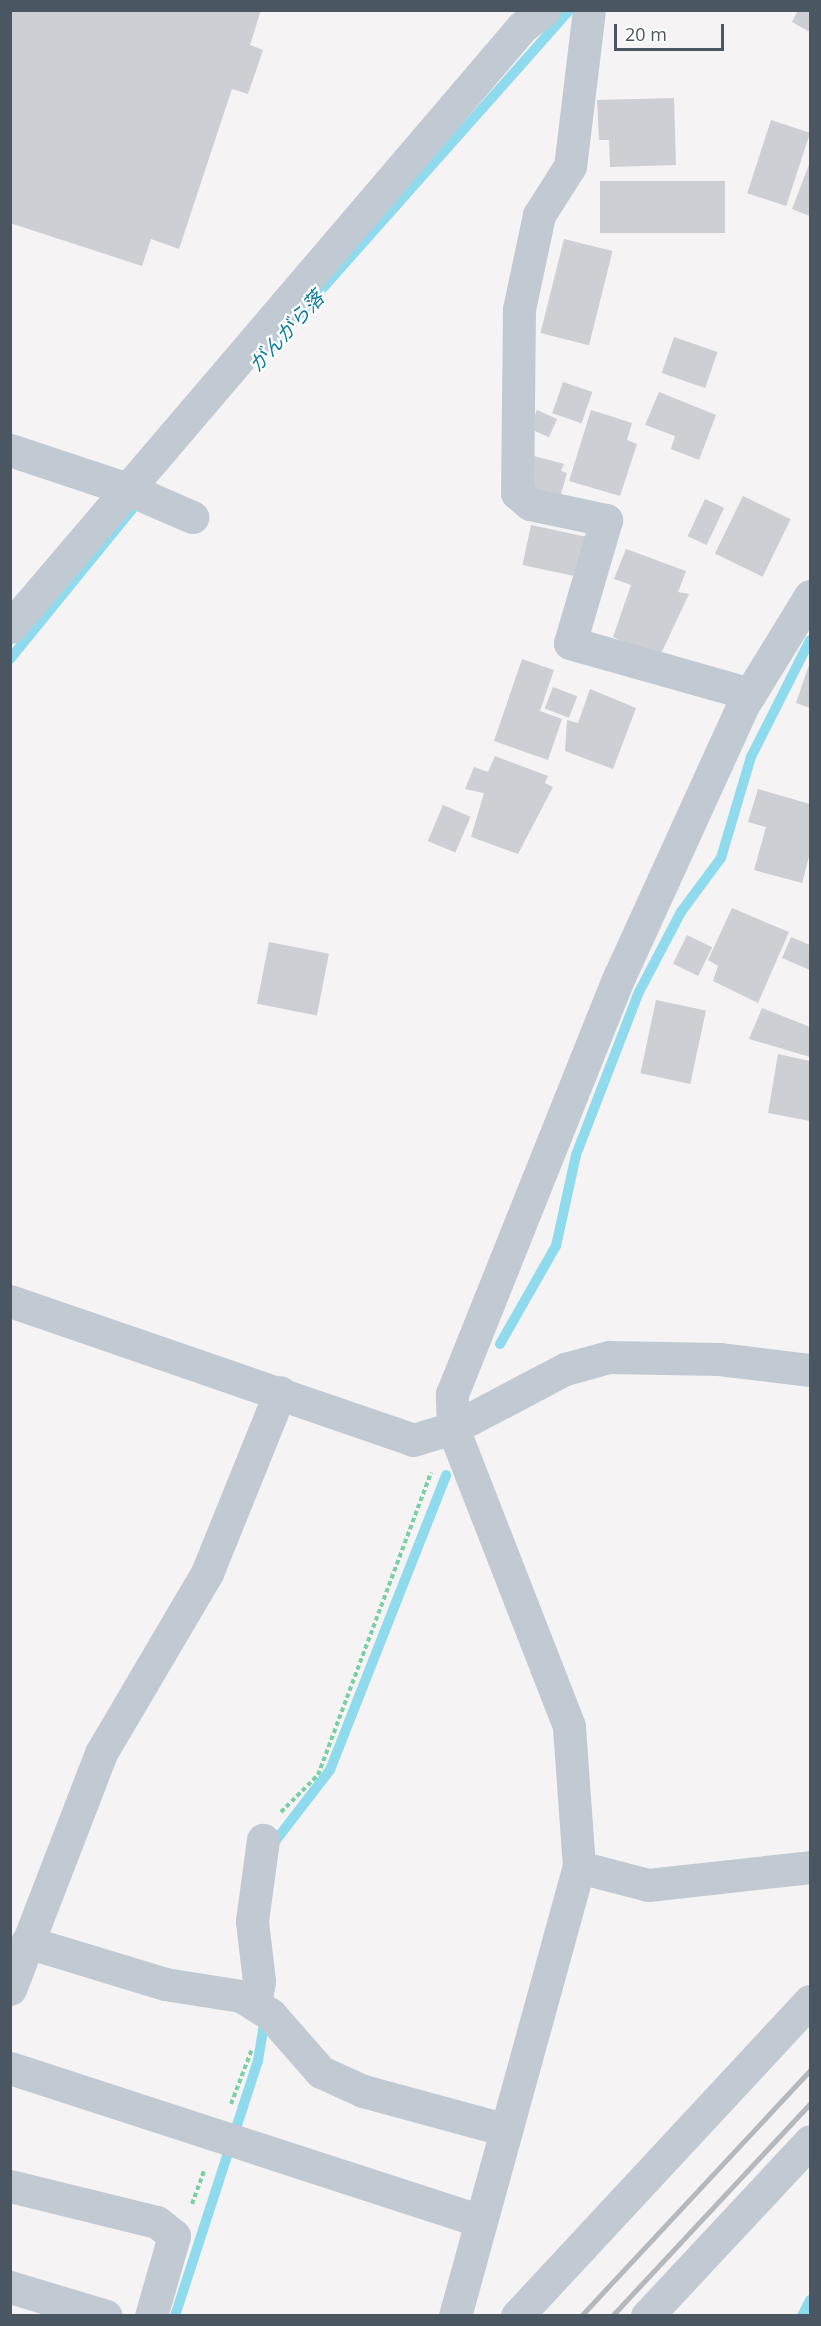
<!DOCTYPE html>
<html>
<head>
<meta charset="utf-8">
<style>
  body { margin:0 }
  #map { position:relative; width:821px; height:2326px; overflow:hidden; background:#f5f3f3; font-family:"Open Sans","Noto Sans JP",sans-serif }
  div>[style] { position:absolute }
  .stream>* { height:10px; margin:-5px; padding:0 5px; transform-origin:5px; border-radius:5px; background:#90daee }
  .building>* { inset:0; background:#cdcfd5; transform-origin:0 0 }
  .path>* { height:4px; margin-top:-2px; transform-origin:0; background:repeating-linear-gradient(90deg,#7ad0a6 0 4.5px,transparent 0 7.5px) }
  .minor>* { height:33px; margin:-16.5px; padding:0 16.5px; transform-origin:16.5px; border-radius:16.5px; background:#c1cad2 }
  .rail>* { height:4.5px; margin:-2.25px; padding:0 2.25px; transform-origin:2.25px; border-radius:2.25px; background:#b5b8bd }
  span { translate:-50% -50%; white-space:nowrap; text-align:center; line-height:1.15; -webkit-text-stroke:4.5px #fff; paint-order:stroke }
  .water-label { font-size:20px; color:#0c7c9b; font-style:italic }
  .frame { position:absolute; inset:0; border:12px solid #4a5661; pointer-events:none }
  .scale { position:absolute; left:614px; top:24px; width:110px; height:27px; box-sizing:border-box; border:3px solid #4a5661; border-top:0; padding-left:8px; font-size:18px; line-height:21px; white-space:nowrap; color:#4a5661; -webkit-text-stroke:4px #fff; paint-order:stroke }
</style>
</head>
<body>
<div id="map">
  <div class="stream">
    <div style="left:258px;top:361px;width:470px;rotate:-48.4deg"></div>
    <div style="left:10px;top:659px;width:195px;rotate:-50.8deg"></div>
    <div style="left:500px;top:1344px;width:113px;rotate:-60.3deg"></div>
    <div style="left:556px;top:1246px;width:93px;rotate:-77.6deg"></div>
    <div style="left:576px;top:1155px;width:175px;rotate:-68.9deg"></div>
    <div style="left:639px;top:992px;width:90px;rotate:-62.3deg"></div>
    <div style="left:681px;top:912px;width:67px;rotate:-53.5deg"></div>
    <div style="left:721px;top:858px;width:105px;rotate:-73.5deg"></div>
    <div style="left:751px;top:757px;width:131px;rotate:-63.2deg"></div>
    <div style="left:273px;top:1844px;width:93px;rotate:-52.4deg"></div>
    <div style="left:330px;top:1770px;width:317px;rotate:-68.5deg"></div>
    <div style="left:175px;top:2316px;width:268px;rotate:-72deg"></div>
    <div style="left:258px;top:2061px;width:44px;rotate:-80.8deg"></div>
    <div style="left:802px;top:2316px;width:18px;rotate:-63deg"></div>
  </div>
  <div class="building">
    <div style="clip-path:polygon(10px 10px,261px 10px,250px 45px,263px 50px,248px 94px,232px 89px,179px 249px,151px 239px,142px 266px,10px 223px)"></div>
    <div style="clip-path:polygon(798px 10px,810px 10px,810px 32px,792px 22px)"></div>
    <div style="clip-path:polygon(674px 98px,676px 165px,610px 167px,609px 140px,599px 140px,597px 100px)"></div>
    <div style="left:771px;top:120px;width:41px;height:77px;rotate:18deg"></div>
    <div style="clip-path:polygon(810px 162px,810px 216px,792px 209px)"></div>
    <div style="left:600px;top:181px;width:125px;height:52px"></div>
    <div style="left:564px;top:239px;width:50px;height:97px;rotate:14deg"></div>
    <div style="left:674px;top:337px;width:46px;height:38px;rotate:19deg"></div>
    <div style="left:563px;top:382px;width:31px;height:33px;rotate:19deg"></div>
    <div style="clip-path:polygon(659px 392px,716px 415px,699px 460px,671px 449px,675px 436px,645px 425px)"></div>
    <div style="left:537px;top:410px;width:22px;height:20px;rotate:24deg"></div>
    <div style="clip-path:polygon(591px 410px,632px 423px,627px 440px,637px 444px,620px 496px,569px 481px)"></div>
    <div style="clip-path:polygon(534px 456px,564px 464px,561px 471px,567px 473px,559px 501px,524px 491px)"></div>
    <div style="left:743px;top:496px;width:53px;height:64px;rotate:26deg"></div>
    <div style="left:705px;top:499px;width:21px;height:41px;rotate:25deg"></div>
    <div style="left:531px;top:525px;width:60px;height:41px;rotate:12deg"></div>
    <div style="clip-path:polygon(626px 549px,686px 571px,678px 592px,689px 594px,659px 658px,613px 637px,631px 585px,614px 579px)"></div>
    <div style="clip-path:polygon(522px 659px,554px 670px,540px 711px,562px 719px,548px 760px,494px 741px)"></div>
    <div style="clip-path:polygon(810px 662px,810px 708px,796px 703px)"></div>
    <div style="left:553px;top:687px;width:26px;height:23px;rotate:21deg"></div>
    <div style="clip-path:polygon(590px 689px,636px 708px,613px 769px,565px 751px,567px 720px,578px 723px)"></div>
    <div style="clip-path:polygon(495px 756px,548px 776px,545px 783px,553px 787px,518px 854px,471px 837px,484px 793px,465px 789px,474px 767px,488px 772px)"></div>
    <div style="clip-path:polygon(758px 789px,810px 804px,810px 853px,802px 883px,754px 870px,766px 827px,748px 822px)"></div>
    <div style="left:443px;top:805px;width:30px;height:39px;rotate:23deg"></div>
    <div style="clip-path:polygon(732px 908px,789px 932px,758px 1003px,713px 981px,718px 966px,708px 960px)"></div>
    <div style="left:687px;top:935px;width:28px;height:32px;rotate:26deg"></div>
    <div style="clip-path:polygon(791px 937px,810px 945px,810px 970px,782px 958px)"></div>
    <div style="left:269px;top:942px;width:61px;height:63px;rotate:11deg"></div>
    <div style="left:656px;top:1000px;width:51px;height:75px;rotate:12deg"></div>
    <div style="clip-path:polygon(762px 1008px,810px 1027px,810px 1057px,749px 1039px)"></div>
    <div style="clip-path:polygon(778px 1054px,810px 1061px,810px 1121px,768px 1113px)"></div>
  </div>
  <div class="path">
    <div style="left:281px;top:1812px;width:52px;rotate:-45deg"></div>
    <div style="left:318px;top:1775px;width:323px;rotate:-69.5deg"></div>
    <div style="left:231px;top:2104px;width:59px;rotate:-69.1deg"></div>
    <div style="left:192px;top:2204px;width:37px;rotate:-70deg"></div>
  </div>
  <div class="minor">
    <div style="left:589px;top:10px;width:157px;rotate:96.9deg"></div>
    <div style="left:570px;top:166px;width:58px;rotate:122.3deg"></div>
    <div style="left:539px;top:215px;width:96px;rotate:102deg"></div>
    <div style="left:519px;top:309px;width:184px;rotate:90.6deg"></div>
    <div style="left:517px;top:493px;width:17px;rotate:40deg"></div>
    <div style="left:530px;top:504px;width:78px;rotate:11.9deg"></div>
    <div style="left:606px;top:520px;width:128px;rotate:106.3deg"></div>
    <div style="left:570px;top:643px;width:187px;rotate:15.8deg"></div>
    <div style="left:10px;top:450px;width:126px;rotate:18.4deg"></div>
    <div style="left:130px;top:490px;width:68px;rotate:23.5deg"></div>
    <div style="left:10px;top:627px;width:789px;rotate:-49.52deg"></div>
    <div style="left:522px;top:27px;width:28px;rotate:-38deg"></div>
    <div style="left:10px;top:1301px;width:426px;rotate:19deg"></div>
    <div style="left:413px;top:1440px;width:42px;rotate:-16.7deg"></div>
    <div style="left:453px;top:1428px;width:127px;rotate:-27.8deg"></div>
    <div style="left:565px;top:1369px;width:46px;rotate:-15.3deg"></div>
    <div style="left:609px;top:1357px;width:110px;rotate:1deg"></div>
    <div style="left:719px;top:1359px;width:92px;rotate:6.9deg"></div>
    <div style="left:579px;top:1867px;width:71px;rotate:14.6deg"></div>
    <div style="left:648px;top:1885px;width:163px;rotate:-6.3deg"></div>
    <div style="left:27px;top:1942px;width:144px;rotate:16.9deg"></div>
    <div style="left:165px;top:1984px;width:77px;rotate:9deg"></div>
    <div style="left:241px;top:1996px;width:34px;rotate:32deg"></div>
    <div style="left:270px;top:2014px;width:77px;rotate:48.7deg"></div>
    <div style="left:321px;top:2072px;width:46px;rotate:24.3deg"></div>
    <div style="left:363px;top:2091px;width:145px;rotate:15.2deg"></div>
    <div style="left:10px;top:1989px;width:253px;rotate:-68.9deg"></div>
    <div style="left:101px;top:1753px;width:209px;rotate:-59.5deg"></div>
    <div style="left:207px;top:1573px;width:195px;rotate:-68deg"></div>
    <div style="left:255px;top:2004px;width:23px;rotate:-80deg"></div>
    <div style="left:259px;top:1981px;width:60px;rotate:-96.7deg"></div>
    <div style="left:252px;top:1921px;width:82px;rotate:-82.3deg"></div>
    <div style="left:10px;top:2068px;width:491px;rotate:18deg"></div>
    <div style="left:10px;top:2186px;width:151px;rotate:13.8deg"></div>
    <div style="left:157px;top:2222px;width:22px;rotate:39deg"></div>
    <div style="left:174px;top:2236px;width:83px;rotate:106deg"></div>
    <div style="left:10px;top:2287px;width:100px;rotate:16.8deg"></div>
    <div style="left:455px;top:2316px;width:466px;rotate:-74.6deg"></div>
    <div style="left:579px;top:1867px;width:141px;rotate:-94.1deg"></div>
    <div style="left:569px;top:1726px;width:320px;rotate:-111.3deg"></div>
    <div style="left:453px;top:1428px;width:34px;rotate:-92deg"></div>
    <div style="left:452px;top:1394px;width:451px;rotate:-68.2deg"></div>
    <div style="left:620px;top:975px;width:297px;rotate:-65.5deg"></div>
    <div style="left:743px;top:705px;width:128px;rotate:-58.4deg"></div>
    <div style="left:517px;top:2316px;width:430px;rotate:-47.1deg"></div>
    <div style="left:647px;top:2316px;width:239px;rotate:-47deg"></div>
  </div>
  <div class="rail">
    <div style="left:581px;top:2316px;width:336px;rotate:-47deg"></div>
    <div style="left:612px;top:2316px;width:290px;rotate:-47deg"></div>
  </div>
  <div class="water-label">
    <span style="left:286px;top:331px;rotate:-48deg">がんがら落</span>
  </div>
  <div class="frame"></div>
  <div class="scale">20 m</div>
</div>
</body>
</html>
